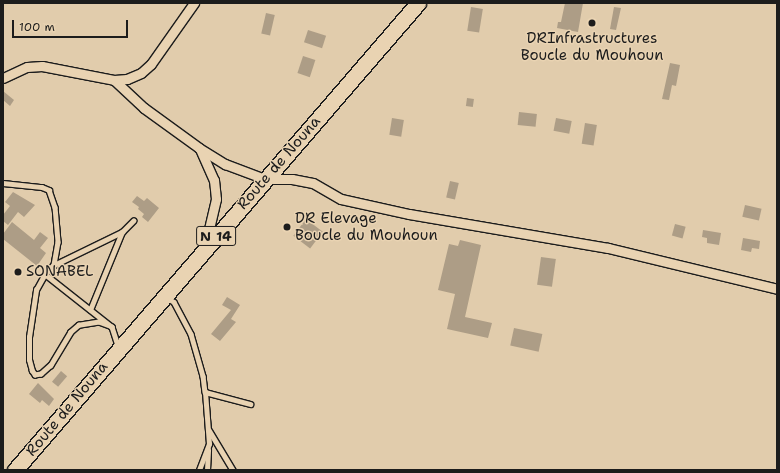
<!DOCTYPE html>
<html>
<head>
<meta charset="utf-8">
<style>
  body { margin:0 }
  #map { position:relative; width:780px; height:473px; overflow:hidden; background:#e1ccac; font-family:"Shantell Sans",sans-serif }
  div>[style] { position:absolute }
  .building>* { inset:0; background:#ad9d86; transform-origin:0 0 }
  .roads { filter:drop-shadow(1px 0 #1c1c1c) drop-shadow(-1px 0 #1c1c1c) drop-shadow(0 1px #1c1c1c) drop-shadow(0 -1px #1c1c1c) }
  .lane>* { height:4.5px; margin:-2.25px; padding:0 2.25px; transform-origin:2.25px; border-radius:2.25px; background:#e9d3b2 }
  .street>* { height:9px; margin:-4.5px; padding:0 4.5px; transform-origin:4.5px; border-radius:4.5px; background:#e9d3b2 }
  .primary>* { height:15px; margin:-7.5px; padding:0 7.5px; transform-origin:7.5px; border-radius:7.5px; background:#e9d3b2 }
  .dots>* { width:11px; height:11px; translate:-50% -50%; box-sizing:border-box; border:2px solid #e9d3b2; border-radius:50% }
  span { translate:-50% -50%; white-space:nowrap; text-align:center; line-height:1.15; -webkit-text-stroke:3px #e9d3b2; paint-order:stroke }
  .shield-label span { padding:1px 3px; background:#e9d3b2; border:1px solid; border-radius:3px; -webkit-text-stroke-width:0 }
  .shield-label { font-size:14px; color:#1c1c1c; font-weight:700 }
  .poi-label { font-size:15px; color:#1c1c1c }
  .left { translate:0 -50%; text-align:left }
  .street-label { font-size:15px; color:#1c1c1c }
  .frame { position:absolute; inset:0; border:4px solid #1c1c1c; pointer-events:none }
  .scale { position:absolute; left:12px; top:20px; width:116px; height:18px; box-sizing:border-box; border:2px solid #1c1c1c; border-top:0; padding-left:5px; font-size:12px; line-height:14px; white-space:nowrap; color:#1c1c1c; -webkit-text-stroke:3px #e9d3b2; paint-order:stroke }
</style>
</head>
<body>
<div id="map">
  <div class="building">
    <div style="clip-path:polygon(565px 3px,583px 3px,578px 32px,557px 28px,558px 22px,561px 22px)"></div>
    <div style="left:471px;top:7px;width:12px;height:24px;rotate:9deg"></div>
    <div style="clip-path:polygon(614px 7px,621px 8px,616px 30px,610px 29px)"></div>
    <div style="left:266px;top:13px;width:9px;height:21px;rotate:13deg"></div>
    <div style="left:308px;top:30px;width:19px;height:13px;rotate:18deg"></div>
    <div style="left:303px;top:56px;width:13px;height:18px;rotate:18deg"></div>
    <div style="clip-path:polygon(670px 63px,680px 65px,676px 86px,672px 85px,669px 100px,662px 99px)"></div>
    <div style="clip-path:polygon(3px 91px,14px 100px,10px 106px,3px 100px)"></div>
    <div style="left:467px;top:98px;width:7px;height:8px;rotate:8deg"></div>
    <div style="left:519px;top:112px;width:18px;height:13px;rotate:6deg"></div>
    <div style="left:392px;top:118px;width:12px;height:17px;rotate:9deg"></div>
    <div style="left:556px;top:118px;width:16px;height:13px;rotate:11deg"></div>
    <div style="left:585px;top:123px;width:12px;height:21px;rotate:9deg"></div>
    <div style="left:450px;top:181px;width:9px;height:17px;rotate:13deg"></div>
    <div style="clip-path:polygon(13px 192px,35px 205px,24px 217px,18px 212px,8px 225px,3px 221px,3px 215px,10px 206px,5px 202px)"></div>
    <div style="clip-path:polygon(137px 196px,144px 201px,147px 198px,159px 208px,148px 222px,142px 217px,144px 214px,138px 209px,139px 207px,132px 202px)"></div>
    <div style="left:745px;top:205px;width:17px;height:12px;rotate:13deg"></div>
    <div style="left:306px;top:219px;width:21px;height:21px;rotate:37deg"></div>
    <div style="clip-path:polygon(12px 222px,34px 240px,40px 232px,48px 238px,40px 248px,46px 253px,37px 266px,3px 239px,3px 234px)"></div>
    <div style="left:675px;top:224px;width:11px;height:12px;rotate:15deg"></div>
    <div style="clip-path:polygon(703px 230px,721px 233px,719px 245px,707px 243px,707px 238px,702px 237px)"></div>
    <div style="clip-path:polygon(743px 238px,760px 241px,759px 249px,752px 248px,751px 252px,741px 250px)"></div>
    <div style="clip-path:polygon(460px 240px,481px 245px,465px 317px,492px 323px,488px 338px,447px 329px,455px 294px,438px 290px,449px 244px,458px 246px)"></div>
    <div style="left:541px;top:257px;width:15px;height:28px;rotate:8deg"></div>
    <div style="clip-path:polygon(227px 297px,240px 305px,231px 319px,236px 322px,220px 341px,211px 334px,231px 310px,222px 305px)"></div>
    <div style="left:514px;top:328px;width:29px;height:18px;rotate:12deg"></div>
    <div style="left:61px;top:371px;width:8px;height:14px;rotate:40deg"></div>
    <div style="clip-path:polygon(38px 383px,54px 399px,49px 406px,42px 400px,40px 403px,29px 394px)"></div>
  </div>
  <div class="roads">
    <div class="lane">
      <div style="left:3px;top:183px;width:39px;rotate:6deg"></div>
      <div style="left:42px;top:187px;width:8px;rotate:23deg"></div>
      <div style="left:49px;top:190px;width:18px;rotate:71deg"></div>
      <div style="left:55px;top:207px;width:35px;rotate:85deg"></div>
      <div style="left:58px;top:242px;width:23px;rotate:100deg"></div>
      <div style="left:54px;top:265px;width:13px;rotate:135deg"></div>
      <div style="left:54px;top:265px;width:76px;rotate:-25.9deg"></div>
      <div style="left:166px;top:297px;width:9px;rotate:32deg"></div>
      <div style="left:174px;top:302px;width:36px;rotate:62deg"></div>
      <div style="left:191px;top:334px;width:44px;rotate:74.1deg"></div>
      <div style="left:203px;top:376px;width:16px;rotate:83deg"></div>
      <div style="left:205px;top:392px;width:47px;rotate:14.9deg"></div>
      <div style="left:90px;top:310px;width:84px;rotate:-67.7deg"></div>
      <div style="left:122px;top:232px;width:16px;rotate:-45deg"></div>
      <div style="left:112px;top:327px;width:14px;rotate:-159deg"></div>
      <div style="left:99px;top:322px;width:20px;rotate:171deg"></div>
      <div style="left:79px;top:325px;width:11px;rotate:139deg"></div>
      <div style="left:71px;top:332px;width:39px;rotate:121deg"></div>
      <div style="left:51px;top:365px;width:13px;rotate:138deg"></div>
      <div style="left:41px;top:374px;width:6px;rotate:171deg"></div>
      <div style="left:35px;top:375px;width:5px;rotate:-127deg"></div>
      <div style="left:32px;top:371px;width:11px;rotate:-105deg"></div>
      <div style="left:29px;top:360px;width:23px;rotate:-90deg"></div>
      <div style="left:29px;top:337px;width:48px;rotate:-81.5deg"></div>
      <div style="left:36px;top:290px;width:18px;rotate:-61deg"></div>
      <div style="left:45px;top:274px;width:85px;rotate:38.3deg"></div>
      <div style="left:112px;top:327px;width:19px;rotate:72deg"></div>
      <div style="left:209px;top:430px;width:47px;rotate:59deg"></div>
      <div style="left:199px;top:470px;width:28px;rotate:-69deg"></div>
      <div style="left:209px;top:444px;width:52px;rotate:-94.4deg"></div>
      <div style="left:207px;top:470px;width:20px;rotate:-87deg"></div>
    </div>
    <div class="street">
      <div style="left:3px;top:78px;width:26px;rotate:-25deg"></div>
      <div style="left:27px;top:67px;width:15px;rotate:-4deg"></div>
      <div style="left:42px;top:66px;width:73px;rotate:11deg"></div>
      <div style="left:114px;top:80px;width:13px;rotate:-4deg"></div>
      <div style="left:127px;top:79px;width:15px;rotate:-23deg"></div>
      <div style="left:141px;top:73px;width:13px;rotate:-42deg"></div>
      <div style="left:151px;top:64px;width:75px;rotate:-54.8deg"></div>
      <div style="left:114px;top:80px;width:41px;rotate:43deg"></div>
      <div style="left:144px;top:108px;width:68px;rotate:36deg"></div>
      <div style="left:199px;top:148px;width:31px;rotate:32deg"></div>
      <div style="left:225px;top:164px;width:43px;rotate:20.6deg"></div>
      <div style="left:265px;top:179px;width:27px"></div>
      <div style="left:292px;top:179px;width:21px;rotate:11deg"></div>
      <div style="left:313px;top:183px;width:32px;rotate:30deg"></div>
      <div style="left:341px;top:199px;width:70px;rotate:12.4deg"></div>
      <div style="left:409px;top:214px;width:202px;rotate:9.7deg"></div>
      <div style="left:608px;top:248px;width:174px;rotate:13.6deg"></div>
      <div style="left:200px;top:149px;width:34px;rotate:66deg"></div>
      <div style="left:214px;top:180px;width:19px;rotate:84deg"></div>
      <div style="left:216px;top:199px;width:48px;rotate:103.2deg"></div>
    </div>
    <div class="primary">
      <div style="left:15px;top:470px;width:617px;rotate:-49.21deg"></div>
    </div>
  </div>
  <div class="dots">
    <div style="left:592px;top:23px;background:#1c1c1c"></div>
    <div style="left:287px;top:227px;background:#1c1c1c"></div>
    <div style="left:18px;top:272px;background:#1c1c1c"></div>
  </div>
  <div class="shield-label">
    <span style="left:216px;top:236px">N 14</span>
  </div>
  <div class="poi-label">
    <span style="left:592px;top:47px">DRInfrastructures<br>Boucle du Mouhoun</span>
    <span class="left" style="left:295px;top:227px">DR Elevage<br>Boucle du Mouhoun</span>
    <span class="left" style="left:26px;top:272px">SONABEL</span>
  </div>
  <div class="street-label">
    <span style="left:279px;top:163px;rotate:-49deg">Route de Nouna</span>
    <span style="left:67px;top:409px;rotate:-50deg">Route de Nouna</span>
  </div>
  <div class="frame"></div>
  <div class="scale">100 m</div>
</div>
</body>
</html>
